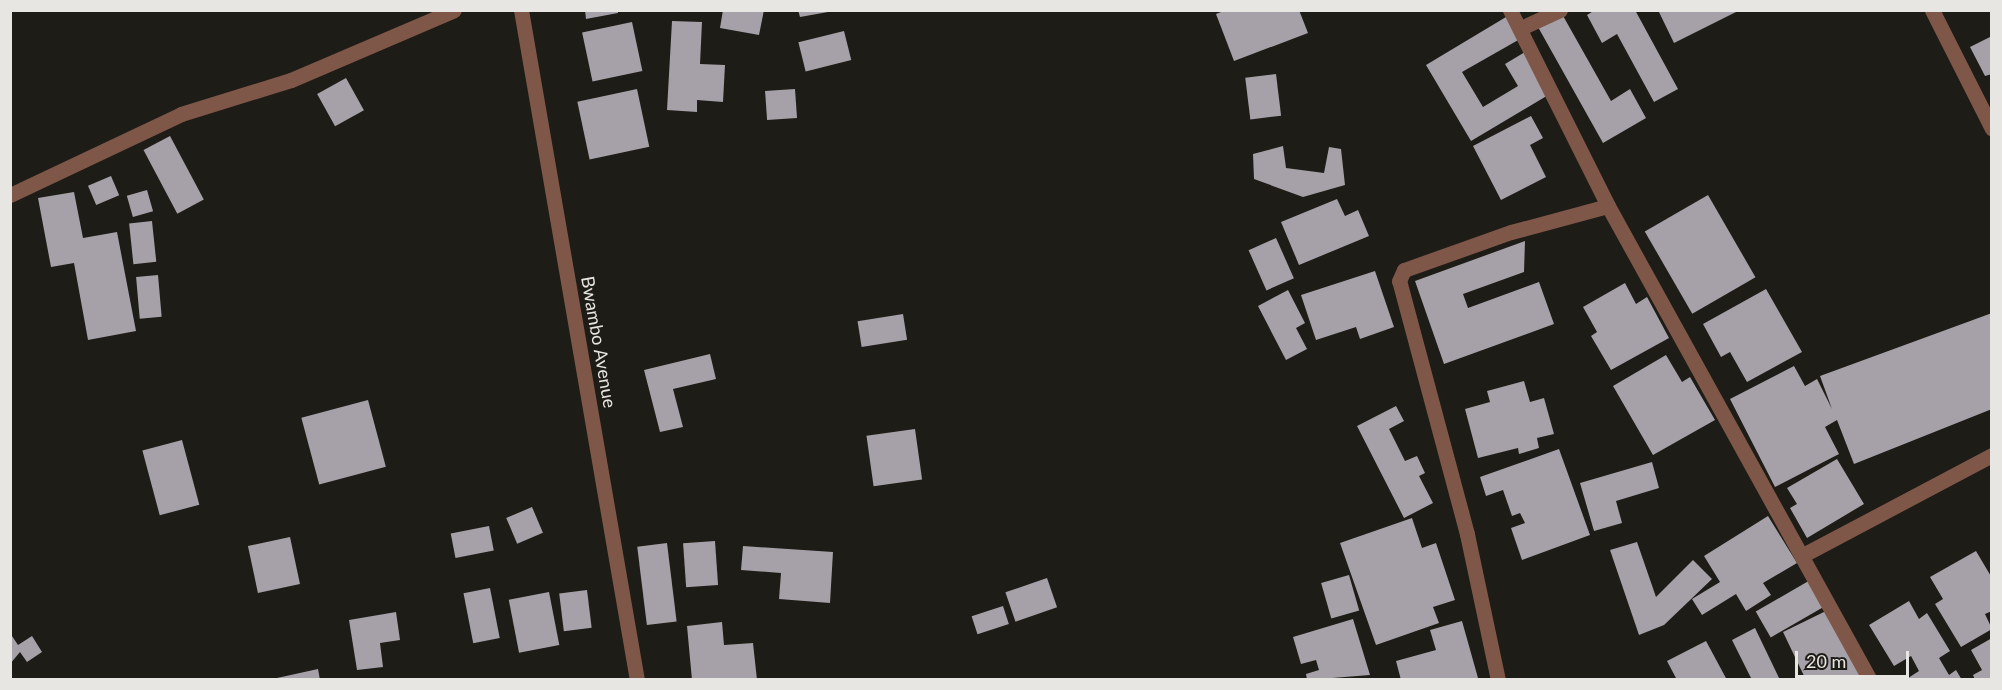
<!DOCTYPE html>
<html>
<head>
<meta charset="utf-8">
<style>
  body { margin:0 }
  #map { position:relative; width:2002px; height:690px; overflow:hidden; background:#1e1c16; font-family:Lato,sans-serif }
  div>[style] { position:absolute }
  .building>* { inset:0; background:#a6a0a8; transform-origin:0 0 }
  .street>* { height:15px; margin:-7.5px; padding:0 7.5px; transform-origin:7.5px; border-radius:7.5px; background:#7f5748 }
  span { translate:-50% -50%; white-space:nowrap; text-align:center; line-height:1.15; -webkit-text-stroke:6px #1e1c16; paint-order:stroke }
  .street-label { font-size:18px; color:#e8e6e2 }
  .frame { position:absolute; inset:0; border:12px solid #e8e6e2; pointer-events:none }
  .scale { position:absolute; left:1795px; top:651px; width:114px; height:27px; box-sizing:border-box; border:3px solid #e8e6e2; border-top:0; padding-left:8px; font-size:18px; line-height:21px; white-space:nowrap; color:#e8e6e2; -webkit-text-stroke:4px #1e1c16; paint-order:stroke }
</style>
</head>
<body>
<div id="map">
  <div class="building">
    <div style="clip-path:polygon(585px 10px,618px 10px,618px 13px,586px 19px)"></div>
    <div style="clip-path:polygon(723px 10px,764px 10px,759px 35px,720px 28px)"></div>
    <div style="clip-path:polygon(798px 10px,828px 10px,828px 12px,800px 17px)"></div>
    <div style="clip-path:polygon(1226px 10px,1299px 10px,1308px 33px,1234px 61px,1216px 14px)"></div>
    <div style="clip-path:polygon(1595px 10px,1635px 10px,1678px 89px,1654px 102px,1617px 34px,1602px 43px,1587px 15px)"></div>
    <div style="clip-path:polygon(1658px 10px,1740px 10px,1674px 43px)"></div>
    <div style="clip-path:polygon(1562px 14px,1611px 101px,1630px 89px,1646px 118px,1603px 143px,1538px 27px)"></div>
    <div style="clip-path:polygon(1506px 17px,1520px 39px,1462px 72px,1483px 107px,1518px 86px,1505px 64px,1525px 52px,1550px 94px,1471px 141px,1426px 65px)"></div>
    <div style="clip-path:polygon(672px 21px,702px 22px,700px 64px,725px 65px,723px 102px,697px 100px,697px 112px,667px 110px)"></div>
    <div style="left:632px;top:22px;width:50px;height:51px;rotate:78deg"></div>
    <div style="left:844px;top:31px;width:30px;height:47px;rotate:76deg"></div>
    <div style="clip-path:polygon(1992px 36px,1992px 74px,1985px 76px,1970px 47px)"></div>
    <div style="left:1276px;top:74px;width:42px;height:31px;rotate:83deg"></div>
    <div style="left:346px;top:78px;width:37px;height:33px;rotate:61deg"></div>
    <div style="left:637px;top:89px;width:59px;height:61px;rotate:78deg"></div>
    <div style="left:795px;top:89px;width:29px;height:30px;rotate:86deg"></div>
    <div style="clip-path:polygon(1531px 116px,1543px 138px,1530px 145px,1546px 177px,1501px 200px,1473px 146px)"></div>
    <div style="left:170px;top:136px;width:72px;height:30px;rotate:62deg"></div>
    <div style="clip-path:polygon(1283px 146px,1286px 168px,1324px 173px,1329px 147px,1341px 149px,1345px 185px,1303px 197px,1254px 179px,1253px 154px)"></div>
    <div style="left:111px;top:176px;width:21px;height:25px;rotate:67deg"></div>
    <div style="left:147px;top:190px;width:22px;height:21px;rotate:74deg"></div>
    <div style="clip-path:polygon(74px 192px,83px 238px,117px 232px,136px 331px,88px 340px,74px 263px,51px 267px,38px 198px)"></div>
    <div style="left:1708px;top:195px;width:95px;height:73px;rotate:60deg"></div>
    <div style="clip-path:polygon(1337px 199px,1345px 216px,1358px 210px,1369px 236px,1299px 265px,1281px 222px)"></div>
    <div style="left:152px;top:221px;width:41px;height:23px;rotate:84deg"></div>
    <div style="left:1276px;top:238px;width:44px;height:30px;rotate:66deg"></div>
    <div style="clip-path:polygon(1525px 241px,1524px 272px,1463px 294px,1468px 308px,1539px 282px,1554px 324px,1444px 364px,1415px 281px)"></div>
    <div style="clip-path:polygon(1375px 271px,1394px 327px,1360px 339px,1356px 327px,1316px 340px,1301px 295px)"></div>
    <div style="left:158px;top:275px;width:42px;height:22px;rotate:85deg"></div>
    <div style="clip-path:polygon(1625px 283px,1636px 304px,1647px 297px,1669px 338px,1611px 370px,1591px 336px,1597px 332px,1583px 307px)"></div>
    <div style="clip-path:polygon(1766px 289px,1802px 352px,1747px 382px,1730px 352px,1721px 357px,1703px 324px)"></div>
    <div style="clip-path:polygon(1288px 290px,1305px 323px,1296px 328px,1307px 349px,1286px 360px,1258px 306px)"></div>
    <div style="clip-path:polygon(1992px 313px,1992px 409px,1854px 464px,1837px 420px,1825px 427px,1839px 454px,1775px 487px,1730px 399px,1794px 366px,1805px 386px,1817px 379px,1832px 409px,1820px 376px)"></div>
    <div style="left:903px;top:314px;width:26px;height:46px;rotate:81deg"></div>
    <div style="clip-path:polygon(710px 354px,716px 379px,673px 389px,683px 427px,660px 432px,644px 370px)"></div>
    <div style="clip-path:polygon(1666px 355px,1682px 382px,1690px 377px,1715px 420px,1653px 455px,1613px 386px)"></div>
    <div style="clip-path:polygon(1524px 381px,1530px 402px,1544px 398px,1554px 434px,1537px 438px,1539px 448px,1519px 454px,1518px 448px,1478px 458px,1465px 409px,1490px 402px,1487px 391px)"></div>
    <div style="left:368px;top:400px;width:69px;height:69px;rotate:75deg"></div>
    <div style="clip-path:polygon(1396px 406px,1404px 421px,1389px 429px,1405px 461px,1417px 456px,1425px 473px,1419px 476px,1433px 503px,1404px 518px,1357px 426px)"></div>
    <div style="left:915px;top:429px;width:51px;height:49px;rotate:82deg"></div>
    <div style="left:182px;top:440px;width:67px;height:41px;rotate:75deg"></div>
    <div style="clip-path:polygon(1559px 449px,1590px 535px,1522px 560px,1511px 528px,1525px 523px,1520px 513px,1512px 516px,1503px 490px,1486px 496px,1480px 477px)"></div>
    <div style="clip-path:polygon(1837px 459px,1864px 504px,1807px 538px,1790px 508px,1797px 504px,1787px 488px)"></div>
    <div style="clip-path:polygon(1652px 462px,1659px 488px,1616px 501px,1622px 523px,1594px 531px,1580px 483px)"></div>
    <div style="left:532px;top:507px;width:28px;height:28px;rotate:67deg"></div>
    <div style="clip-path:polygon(1768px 516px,1797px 563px,1763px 583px,1771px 595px,1746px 611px,1736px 594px,1702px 615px,1692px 599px,1720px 582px,1704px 556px)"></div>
    <div style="clip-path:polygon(1412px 518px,1422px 548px,1436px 543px,1455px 600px,1433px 607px,1439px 623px,1376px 645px,1340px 543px)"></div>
    <div style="left:489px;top:526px;width:25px;height:39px;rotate:79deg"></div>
    <div style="left:290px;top:537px;width:48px;height:43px;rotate:78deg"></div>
    <div style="left:715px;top:541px;width:44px;height:32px;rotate:86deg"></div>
    <div style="clip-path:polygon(1637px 542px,1656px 597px,1693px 560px,1712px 579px,1664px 625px,1639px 635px,1610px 550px)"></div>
    <div style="left:667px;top:543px;width:79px;height:30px;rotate:83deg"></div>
    <div style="clip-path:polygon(743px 546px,833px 552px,830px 603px,779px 599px,781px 573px,741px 570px)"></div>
    <div style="clip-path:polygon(1976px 551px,1992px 578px,1992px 611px,1985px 614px,1992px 629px,1961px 647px,1935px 604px,1943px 599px,1930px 577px)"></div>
    <div style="left:1349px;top:575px;width:37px;height:29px;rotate:74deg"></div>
    <div style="left:1047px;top:578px;width:31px;height:44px;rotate:71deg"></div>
    <div style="left:1812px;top:579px;width:30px;height:65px;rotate:60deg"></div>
    <div style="left:490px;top:588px;width:51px;height:27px;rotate:79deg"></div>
    <div style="left:587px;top:590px;width:38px;height:28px;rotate:83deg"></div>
    <div style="left:549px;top:592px;width:54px;height:41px;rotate:79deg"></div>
    <div style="clip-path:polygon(1909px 601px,1919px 619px,1927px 613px,1950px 651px,1939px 658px,1949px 675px,1956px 670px,1962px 680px,1905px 680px,1919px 671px,1911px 656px,1894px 666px,1869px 625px)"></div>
    <div style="left:1003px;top:606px;width:19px;height:33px;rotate:72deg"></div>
    <div style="clip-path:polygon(1830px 609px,1865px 680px,1806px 680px,1783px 632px)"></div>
    <div style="clip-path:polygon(396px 612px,400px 640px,380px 643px,383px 667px,357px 670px,349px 620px)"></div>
    <div style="clip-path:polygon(1353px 619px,1370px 675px,1307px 680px,1306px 674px,1319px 670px,1316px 660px,1301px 664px,1293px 637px)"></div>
    <div style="clip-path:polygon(1462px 621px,1478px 678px,1401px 680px,1396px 661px,1436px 650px,1430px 630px)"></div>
    <div style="clip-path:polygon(722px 622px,724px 645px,753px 643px,757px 680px,692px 680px,687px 626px)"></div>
    <div style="clip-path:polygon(1755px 628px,1780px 680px,1752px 680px,1732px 640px)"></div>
    <div style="clip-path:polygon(10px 633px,18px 645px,32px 636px,42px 652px,27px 662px,20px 652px,10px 664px)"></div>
    <div style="clip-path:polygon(1992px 638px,1992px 680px,1975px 680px,1973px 675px,1982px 670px,1971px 650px)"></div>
    <div style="clip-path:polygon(1706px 641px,1727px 680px,1677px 680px,1667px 661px)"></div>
    <div style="clip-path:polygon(318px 669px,320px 680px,278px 680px,277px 678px)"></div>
  </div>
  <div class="street">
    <div style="left:521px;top:10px;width:680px;rotate:80.18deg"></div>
    <div style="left:1510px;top:10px;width:219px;rotate:63.4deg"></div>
    <div style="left:1608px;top:206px;width:542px;rotate:61.07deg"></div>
    <div style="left:1932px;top:10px;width:133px;rotate:63.2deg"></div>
    <div style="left:1521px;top:28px;width:43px;rotate:-24.8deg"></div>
    <div style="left:10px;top:195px;width:189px;rotate:-25.3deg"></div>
    <div style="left:181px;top:114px;width:115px;rotate:-17.2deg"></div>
    <div style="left:291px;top:80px;width:177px;rotate:-23.2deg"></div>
    <div style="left:1803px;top:555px;width:214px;rotate:-27.9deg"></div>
    <div style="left:1498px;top:680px;width:149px;rotate:-102deg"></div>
    <div style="left:1467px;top:534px;width:262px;rotate:-105deg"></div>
    <div style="left:1399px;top:281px;width:12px;rotate:-66deg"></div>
    <div style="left:1404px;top:270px;width:114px;rotate:-19.6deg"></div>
    <div style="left:1511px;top:232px;width:100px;rotate:-15deg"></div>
  </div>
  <div class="street-label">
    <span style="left:599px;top:342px;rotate:80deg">Bwambo Avenue</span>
  </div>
  <div class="frame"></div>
  <div class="scale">20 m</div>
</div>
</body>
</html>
